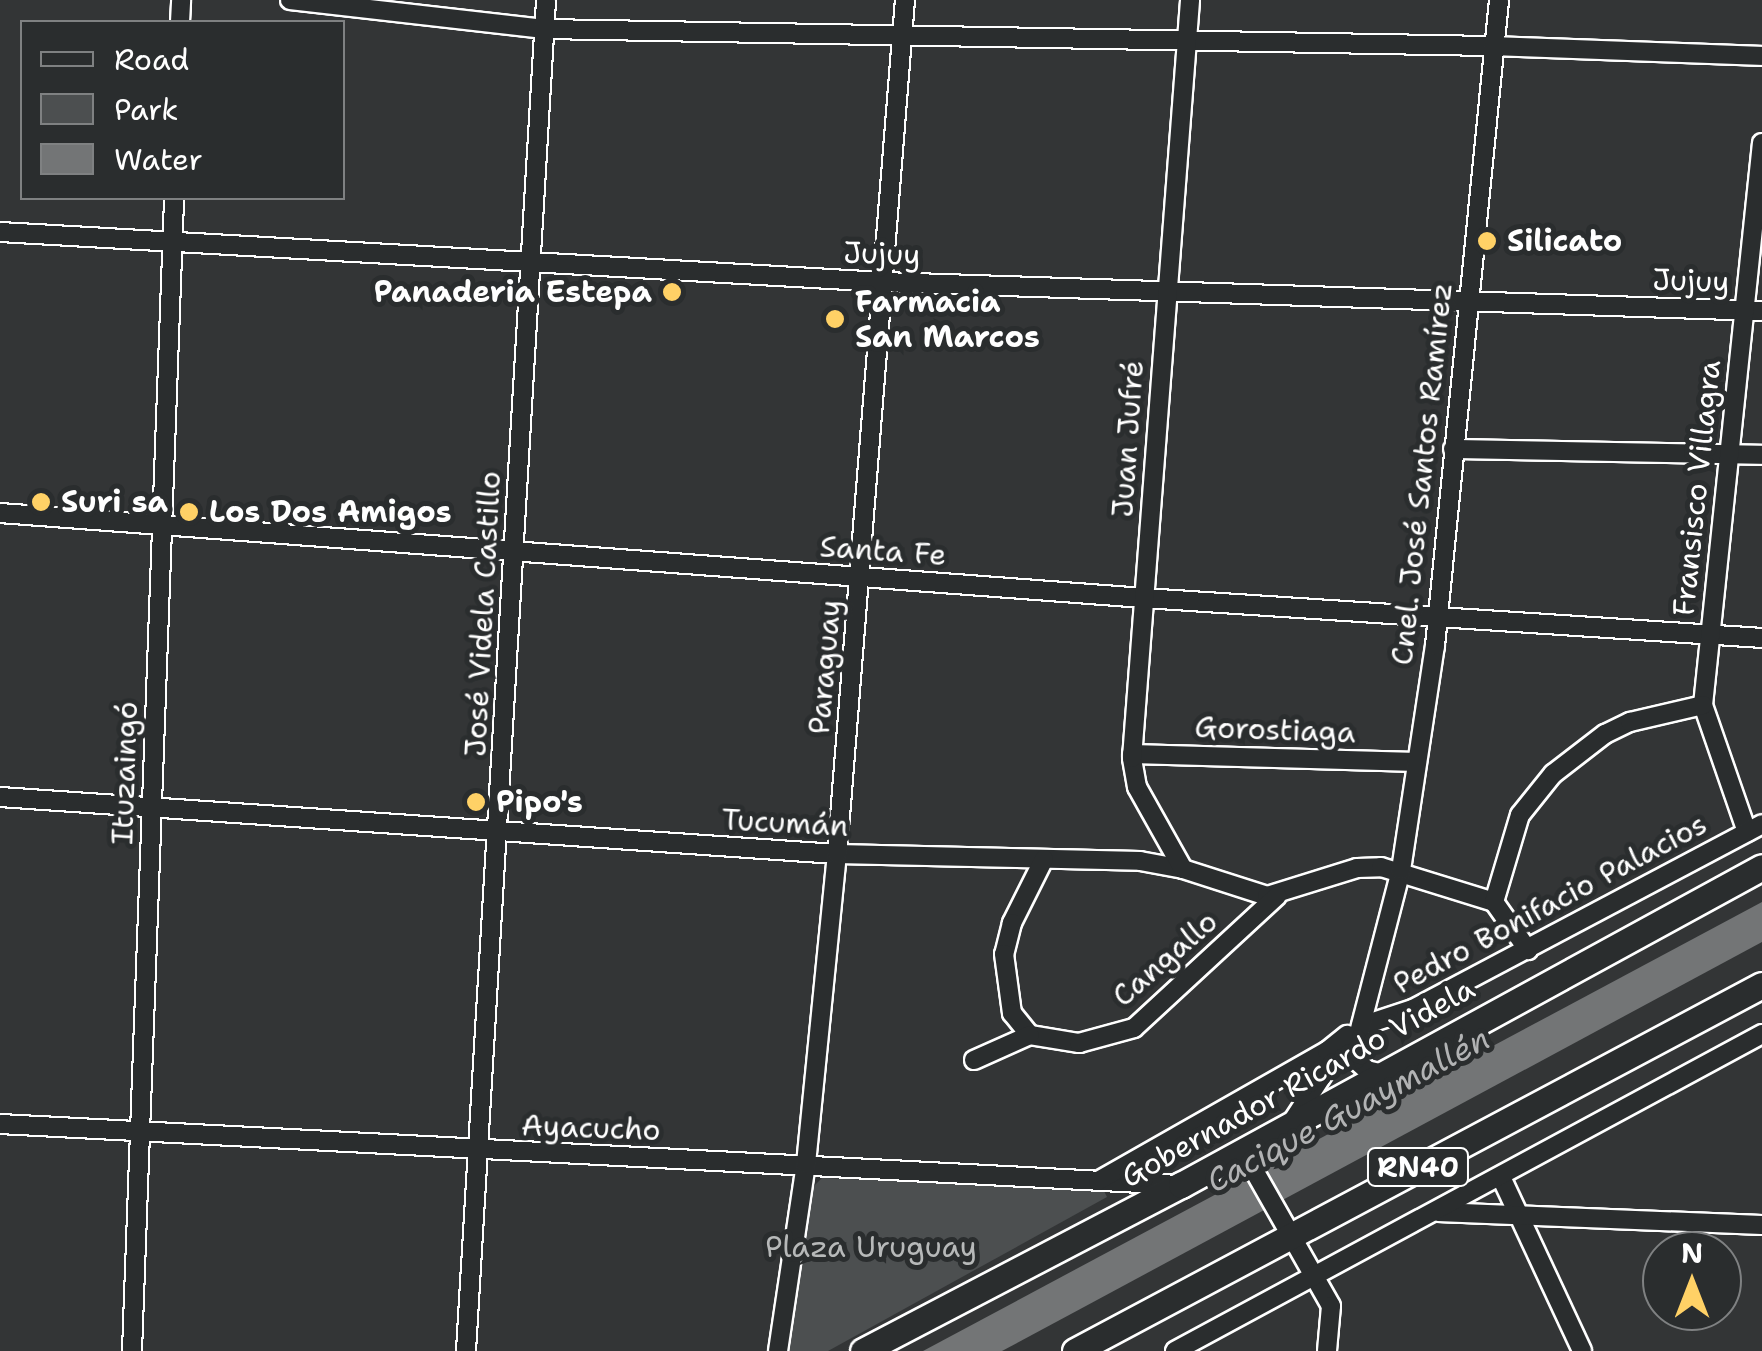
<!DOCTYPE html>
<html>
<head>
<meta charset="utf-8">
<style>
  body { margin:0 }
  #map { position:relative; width:1762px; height:1351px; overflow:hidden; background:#333536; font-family:"Shantell Sans",sans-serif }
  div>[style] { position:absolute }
  .green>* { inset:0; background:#4c4f50 }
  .water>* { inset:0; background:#737576 }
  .roads { filter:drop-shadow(2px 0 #fff) drop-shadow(-2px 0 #fff) drop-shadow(0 2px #fff) drop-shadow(0 -2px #fff) }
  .minor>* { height:18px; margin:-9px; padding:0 9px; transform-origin:9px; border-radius:9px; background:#2a2d2e }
  .highway>* { height:25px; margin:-12.5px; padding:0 12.5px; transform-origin:12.5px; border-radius:12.5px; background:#2a2d2e }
  .dots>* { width:28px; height:28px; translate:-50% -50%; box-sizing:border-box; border:5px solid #2a2d2e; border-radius:50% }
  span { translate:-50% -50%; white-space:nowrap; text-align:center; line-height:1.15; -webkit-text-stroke:10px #2a2d2e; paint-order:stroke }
  .shield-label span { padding:2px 8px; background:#2a2d2e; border:2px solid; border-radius:8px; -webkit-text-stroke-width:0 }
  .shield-label { font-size:28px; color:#fff; font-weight:700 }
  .poi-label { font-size:30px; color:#fff; font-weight:700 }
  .left { translate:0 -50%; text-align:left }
  .right { translate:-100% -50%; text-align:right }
  .street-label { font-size:30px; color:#fff }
  .park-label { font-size:30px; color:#b7b9b9 }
  .water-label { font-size:32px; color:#b2b3b4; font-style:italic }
  .legend { position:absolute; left:20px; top:20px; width:325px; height:180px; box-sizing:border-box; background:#2a2d2e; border:2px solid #7f8182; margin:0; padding:12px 18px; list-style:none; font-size:30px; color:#fff }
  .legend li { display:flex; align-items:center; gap:20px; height:50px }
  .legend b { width:50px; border:2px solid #7f8182 }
  .north { position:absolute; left:1642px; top:1231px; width:100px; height:100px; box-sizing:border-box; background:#2a2d2e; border:2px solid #7f8182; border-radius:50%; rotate:0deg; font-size:28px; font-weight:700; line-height:40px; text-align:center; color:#fff }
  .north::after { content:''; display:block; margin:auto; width:35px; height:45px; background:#ffd166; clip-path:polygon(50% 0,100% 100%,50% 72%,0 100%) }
</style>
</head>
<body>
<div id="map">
  <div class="green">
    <div style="clip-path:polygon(822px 1178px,1085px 1187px,1103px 1189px,1107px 1197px,828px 1351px,789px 1351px,812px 1188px)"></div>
  </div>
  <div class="water">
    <div style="clip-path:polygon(1762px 902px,1762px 942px,1084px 1307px,1002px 1351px,923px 1351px)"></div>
  </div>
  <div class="roads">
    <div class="minor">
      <div style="left:290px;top:0;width:256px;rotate:6.5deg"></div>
      <div style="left:544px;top:29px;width:950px;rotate:1.03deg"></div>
      <div style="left:1494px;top:46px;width:268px;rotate:2.1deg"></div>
      <div style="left:180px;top:22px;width:22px;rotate:-87deg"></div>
      <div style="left:0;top:232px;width:884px;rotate:3.24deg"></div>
      <div style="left:883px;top:282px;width:879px;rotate:1.89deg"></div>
      <div style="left:1453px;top:449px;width:309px;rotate:1.1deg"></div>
      <div style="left:0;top:513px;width:1147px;rotate:4.25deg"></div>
      <div style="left:1144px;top:598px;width:619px;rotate:3.7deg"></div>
      <div style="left:1132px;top:754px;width:285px;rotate:1.6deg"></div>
      <div style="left:0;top:797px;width:839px;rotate:3.9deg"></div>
      <div style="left:837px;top:854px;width:303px;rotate:1.3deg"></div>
      <div style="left:1140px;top:861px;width:44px;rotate:10.5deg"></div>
      <div style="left:1183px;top:869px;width:88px;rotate:17.8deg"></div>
      <div style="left:1267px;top:896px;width:94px;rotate:-17.3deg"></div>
      <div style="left:1357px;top:868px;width:24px;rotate:-2deg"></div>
      <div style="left:1381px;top:867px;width:118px;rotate:17.2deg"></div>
      <div style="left:1494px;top:902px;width:59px;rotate:54.7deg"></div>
      <div style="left:1747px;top:832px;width:134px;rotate:-109.1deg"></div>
      <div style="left:1703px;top:705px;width:565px;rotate:-84.01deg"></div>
      <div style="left:1044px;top:859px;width:72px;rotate:116.6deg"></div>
      <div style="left:1012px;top:923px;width:32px;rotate:104deg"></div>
      <div style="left:1004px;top:954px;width:60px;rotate:82.3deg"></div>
      <div style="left:1012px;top:1013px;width:28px;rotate:51deg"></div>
      <div style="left:1030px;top:1035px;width:50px;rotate:9.3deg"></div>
      <div style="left:1079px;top:1043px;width:57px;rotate:-15.3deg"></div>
      <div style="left:1134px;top:1028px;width:195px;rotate:-42.7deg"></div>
      <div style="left:1183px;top:869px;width:94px;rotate:-119.3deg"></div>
      <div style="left:1137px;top:787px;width:29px;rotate:-100deg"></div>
      <div style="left:1132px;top:758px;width:760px;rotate:-85.62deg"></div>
      <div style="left:1494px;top:902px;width:91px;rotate:-73.4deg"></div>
      <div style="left:1520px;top:815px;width:53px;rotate:-51.2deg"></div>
      <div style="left:1553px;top:774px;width:66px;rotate:-37.6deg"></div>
      <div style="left:1605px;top:734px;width:28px;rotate:-26deg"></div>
      <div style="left:1630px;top:722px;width:75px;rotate:-13.1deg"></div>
      <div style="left:1361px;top:1026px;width:55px;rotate:-18.1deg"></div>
      <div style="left:1413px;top:1009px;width:395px;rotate:-27.9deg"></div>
      <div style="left:974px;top:1060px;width:61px;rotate:-24.1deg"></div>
      <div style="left:1384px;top:1074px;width:17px;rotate:-167deg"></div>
      <div style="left:1367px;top:1070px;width:15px;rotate:-138deg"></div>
      <div style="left:1356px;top:1060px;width:12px;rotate:-95deg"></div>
      <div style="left:1355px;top:1048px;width:184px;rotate:-75.5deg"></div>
      <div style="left:1401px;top:870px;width:227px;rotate:-81.4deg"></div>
      <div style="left:1435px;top:646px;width:649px;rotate:-84.34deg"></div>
      <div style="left:1292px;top:1122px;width:93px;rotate:-56.8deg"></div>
      <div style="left:0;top:1124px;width:1180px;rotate:2.96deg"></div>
      <div style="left:1243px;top:1151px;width:178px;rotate:60.4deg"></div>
      <div style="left:1331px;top:1306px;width:45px;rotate:95.1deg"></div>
      <div style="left:1501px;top:1177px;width:192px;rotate:65deg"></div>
      <div style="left:1098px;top:1181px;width:263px;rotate:-29.6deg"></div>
      <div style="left:1327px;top:1051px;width:26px;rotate:-39deg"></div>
      <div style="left:1438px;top:1212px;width:324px;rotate:2.3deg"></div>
      <div style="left:132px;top:1351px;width:1154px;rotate:-87.91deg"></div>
      <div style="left:466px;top:1351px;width:1353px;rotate:-86.61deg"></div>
      <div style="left:778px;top:1351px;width:189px;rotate:-81.5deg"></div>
      <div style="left:806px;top:1164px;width:312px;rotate:-84.3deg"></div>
      <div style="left:837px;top:854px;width:857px;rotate:-85.45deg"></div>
      <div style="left:1175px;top:1351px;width:667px;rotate:-28.37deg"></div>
    </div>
    <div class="highway">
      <div style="left:863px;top:1351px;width:359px;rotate:-27.6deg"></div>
      <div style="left:1181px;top:1185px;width:662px;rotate:-28.69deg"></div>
      <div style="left:1075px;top:1351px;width:778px;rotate:-28.05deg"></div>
    </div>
  </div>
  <div class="dots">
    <div style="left:1487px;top:241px;background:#ffd166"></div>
    <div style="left:672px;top:292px;background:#ffd166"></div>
    <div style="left:835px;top:319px;background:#ffd166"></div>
    <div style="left:41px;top:502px;background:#ffd166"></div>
    <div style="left:189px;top:512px;background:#ffd166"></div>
    <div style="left:476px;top:802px;background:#ffd166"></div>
  </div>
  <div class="shield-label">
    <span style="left:1418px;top:1167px">RN40</span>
  </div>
  <div class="poi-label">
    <span class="left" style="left:1507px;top:241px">Silicato</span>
    <span class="right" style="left:652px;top:292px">Panaderia Estepa</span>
    <span class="left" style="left:855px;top:319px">Farmacia<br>San Marcos</span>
    <span class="left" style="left:61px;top:502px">Suri sa</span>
    <span class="left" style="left:209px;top:512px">Los Dos Amigos</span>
    <span class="left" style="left:496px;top:802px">Pipo's</span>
  </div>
  <div class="street-label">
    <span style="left:882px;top:254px;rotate:2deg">Jujuy</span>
    <span style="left:1691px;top:281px;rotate:2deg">Jujuy</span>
    <span style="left:1128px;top:439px;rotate:-86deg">Juan Jufré</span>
    <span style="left:1422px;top:474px;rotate:-84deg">Cnel. José Santos Ramírez</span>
    <span style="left:1697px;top:488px;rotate:-84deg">Fransisco Villagra</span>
    <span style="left:883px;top:551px;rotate:4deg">Santa Fe</span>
    <span style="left:483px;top:614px;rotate:-87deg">José Videla Castillo</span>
    <span style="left:825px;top:667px;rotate:-85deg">Paraguay</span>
    <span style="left:1275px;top:730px;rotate:2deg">Gorostiaga</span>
    <span style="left:125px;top:773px;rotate:-88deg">Ituzaingó</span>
    <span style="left:785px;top:823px;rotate:3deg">Tucumán</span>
    <span style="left:1550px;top:904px;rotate:-28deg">Pedro Bonifacio Palacios</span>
    <span style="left:1165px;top:959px;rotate:-41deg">Cangallo</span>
    <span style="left:1298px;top:1083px;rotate:-29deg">Gobernador Ricardo Videla</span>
    <span style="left:591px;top:1128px;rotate:2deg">Ayacucho</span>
  </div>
  <div class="park-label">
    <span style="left:871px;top:1247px">Plaza Uruguay</span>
  </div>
  <div class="water-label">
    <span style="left:1348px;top:1110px;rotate:-28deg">Cacique Guaymallén</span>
  </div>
  <ul class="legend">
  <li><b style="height:12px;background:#2a2d2e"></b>Road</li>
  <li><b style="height:28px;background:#4c4f50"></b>Park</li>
  <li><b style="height:28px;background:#737576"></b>Water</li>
  </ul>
  <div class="north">N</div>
</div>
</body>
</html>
